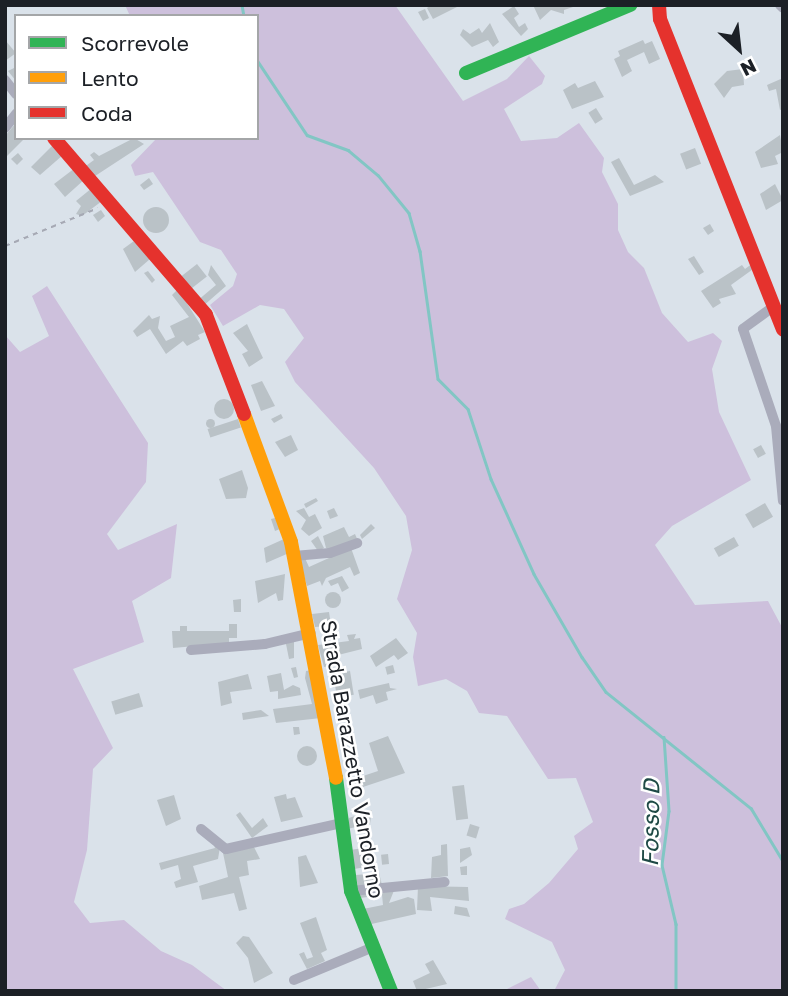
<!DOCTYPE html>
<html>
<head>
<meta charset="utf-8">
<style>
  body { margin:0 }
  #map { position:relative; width:788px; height:996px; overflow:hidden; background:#dae2ea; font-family:"Golos Text",sans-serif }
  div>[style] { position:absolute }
  .green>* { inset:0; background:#cdc0dc }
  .stream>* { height:2.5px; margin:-1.25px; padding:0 1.25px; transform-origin:1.25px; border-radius:1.25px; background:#82c6c4 }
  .building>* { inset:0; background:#bac2c7; transform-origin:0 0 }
  .round { border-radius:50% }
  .path>* { height:2px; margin-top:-1px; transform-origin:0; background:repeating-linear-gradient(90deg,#a6a9b4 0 5px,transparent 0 10px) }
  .street>* { height:10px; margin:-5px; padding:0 5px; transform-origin:5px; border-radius:5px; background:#aaacbb }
  .fast>* { height:14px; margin:-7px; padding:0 7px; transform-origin:7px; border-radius:7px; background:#30b455 }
  .slow>* { height:14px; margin:-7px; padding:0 7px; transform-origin:7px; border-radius:7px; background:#ff9f0a }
  .jam>* { height:14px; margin:-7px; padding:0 7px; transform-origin:7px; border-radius:7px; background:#e5322d }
  span { translate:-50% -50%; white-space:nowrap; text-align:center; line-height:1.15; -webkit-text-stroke:5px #fff; paint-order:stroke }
  .street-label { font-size:21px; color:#1c2026 }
  .water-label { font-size:23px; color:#1e4945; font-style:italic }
  .frame { position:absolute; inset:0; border:7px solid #1c2026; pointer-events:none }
  .legend { position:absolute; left:14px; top:14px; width:245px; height:126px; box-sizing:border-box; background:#fff; border:2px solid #a4a6a8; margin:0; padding:9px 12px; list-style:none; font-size:21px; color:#1c2026 }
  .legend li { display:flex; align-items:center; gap:14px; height:35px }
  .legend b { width:35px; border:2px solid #a4a6a8 }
  .north { position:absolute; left:704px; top:14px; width:70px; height:70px; -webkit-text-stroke:5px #fff; paint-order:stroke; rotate:153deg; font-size:19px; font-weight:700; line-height:28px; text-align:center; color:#1c2026 }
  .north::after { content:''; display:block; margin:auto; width:24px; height:32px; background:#1c2026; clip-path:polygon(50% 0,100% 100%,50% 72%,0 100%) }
</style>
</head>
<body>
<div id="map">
  <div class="green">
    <div style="clip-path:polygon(125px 5px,395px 5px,463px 101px,507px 79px,529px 56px,545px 76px,542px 84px,504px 109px,521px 141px,557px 138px,579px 123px,604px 158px,602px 172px,618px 204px,618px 230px,628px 252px,644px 268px,662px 313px,688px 342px,713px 333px,722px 341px,712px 369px,719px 412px,751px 480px,672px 526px,655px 545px,695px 605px,768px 601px,783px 629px,783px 991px,554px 991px,565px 970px,552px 942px,505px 919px,509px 909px,524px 904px,549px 883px,578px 849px,574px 836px,593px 822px,576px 778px,548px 779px,507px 716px,479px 713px,467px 691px,446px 679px,418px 686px,413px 657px,417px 633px,397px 599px,412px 550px,406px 516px,374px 468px,295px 382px,285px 362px,304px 338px,284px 309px,260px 305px,223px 326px,210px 305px,233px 286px,237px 274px,221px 250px,200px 242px,153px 172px,135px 176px,131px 165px,157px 138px,257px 138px,257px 16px,130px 16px)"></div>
    <div style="clip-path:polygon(47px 286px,148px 443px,146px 482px,107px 534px,118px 550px,177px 524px,171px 578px,132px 601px,144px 642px,73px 669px,113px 748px,93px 769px,87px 850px,74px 902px,90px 923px,124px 920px,161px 951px,192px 965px,227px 991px,5px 991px,5px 335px,20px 352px,49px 336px,32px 296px)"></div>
    <div style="clip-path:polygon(531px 977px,541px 991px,503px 991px)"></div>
  </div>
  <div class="stream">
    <div style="left:242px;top:5px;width:11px;rotate:80deg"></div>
    <div style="left:257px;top:60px;width:90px;rotate:56.3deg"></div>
    <div style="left:307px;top:135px;width:44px;rotate:20.1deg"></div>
    <div style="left:348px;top:150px;width:39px;rotate:40deg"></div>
    <div style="left:378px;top:175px;width:49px;rotate:50.8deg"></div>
    <div style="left:409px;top:213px;width:40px;rotate:74deg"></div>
    <div style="left:420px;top:251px;width:129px;rotate:82deg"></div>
    <div style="left:438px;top:379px;width:42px;rotate:45deg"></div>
    <div style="left:468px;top:409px;width:74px;rotate:71.8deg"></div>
    <div style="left:491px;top:479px;width:104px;rotate:65.6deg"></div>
    <div style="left:534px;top:574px;width:96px;rotate:60deg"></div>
    <div style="left:582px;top:657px;width:42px;rotate:55.6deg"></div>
    <div style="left:606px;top:692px;width:186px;rotate:38.7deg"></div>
    <div style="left:751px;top:808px;width:62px;rotate:58.9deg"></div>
    <div style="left:664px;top:737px;width:74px;rotate:86.1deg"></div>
    <div style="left:669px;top:811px;width:54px;rotate:97.4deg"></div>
    <div style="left:662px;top:865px;width:61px;rotate:76.7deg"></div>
    <div style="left:676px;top:924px;width:67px;rotate:90deg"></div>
  </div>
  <div class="building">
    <div style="clip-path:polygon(431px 5px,461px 5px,433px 19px,427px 8px)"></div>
    <div style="clip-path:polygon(533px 5px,579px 5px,564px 10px,564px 14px,551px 10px,540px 20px)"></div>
    <div style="clip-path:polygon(514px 6px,519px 14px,514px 18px,519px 27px,525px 23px,528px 29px,521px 36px,502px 14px)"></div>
    <div style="clip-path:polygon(425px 9px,429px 18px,423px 21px,418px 12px)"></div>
    <div style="clip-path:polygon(490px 23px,499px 42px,493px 47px,488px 40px,472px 47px,460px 35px,463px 29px,470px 34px,479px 28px,482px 33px)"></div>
    <div style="clip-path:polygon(5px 40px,16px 53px,5px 61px)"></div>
    <div style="clip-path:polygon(643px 40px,645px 44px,652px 41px,660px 59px,649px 64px,644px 52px,627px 60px,632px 71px,622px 77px,614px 59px,620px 56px,618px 51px)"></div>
    <div style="clip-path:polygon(14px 68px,16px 70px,16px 81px,8px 71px)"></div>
    <div style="clip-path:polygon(743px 69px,744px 85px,732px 87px,724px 98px,714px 84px,727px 71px)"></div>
    <div style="clip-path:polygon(783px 78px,783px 109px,780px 110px,776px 89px,769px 91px,767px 85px)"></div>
    <div style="clip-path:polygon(595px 81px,604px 97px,572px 109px,563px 90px,575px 83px,578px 88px)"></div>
    <div style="left:596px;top:108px;width:13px;height:9px;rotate:58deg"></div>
    <div style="clip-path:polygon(16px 123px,16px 138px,25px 138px,5px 158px,5px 136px)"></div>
    <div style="clip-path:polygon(780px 135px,783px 152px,775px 156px,778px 164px,761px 168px,755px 152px)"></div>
    <div style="clip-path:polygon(134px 138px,144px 144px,92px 178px,83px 168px,94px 160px,90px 155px,94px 152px,99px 156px)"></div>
    <div style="clip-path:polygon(54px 144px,63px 155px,40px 175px,31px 167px)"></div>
    <div style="left:695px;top:148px;width:17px;height:16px;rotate:69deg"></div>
    <div style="clip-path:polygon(18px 153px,23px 159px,17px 165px,11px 159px)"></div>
    <div style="clip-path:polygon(619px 158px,634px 185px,655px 175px,664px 182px,630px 196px,611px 162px)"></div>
    <div style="clip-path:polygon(75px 168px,85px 179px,65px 197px,54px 184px)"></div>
    <div style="clip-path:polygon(149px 178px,153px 184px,144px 190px,140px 185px)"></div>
    <div style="clip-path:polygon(775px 184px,783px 200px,766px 210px,760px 194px)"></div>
    <div style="clip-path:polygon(92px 188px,102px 201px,82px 216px,76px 214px,81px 206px,76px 201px)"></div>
    <div class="round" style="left:143px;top:207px;width:26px;height:26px"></div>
    <div style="clip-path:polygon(101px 210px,105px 216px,98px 222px,93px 215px)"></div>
    <div style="clip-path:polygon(710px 224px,714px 231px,708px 235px,703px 228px)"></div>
    <div style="clip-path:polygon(134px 241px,150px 259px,135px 272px,123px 249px)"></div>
    <div style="clip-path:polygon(694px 256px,704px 272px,699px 275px,688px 259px)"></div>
    <div style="clip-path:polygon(753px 263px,756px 267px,731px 285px,736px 294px,719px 299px,721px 303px,713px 308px,701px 291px,742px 265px,745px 269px)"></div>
    <div style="left:197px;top:264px;width:16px;height:26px;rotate:52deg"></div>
    <div style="clip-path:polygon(211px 265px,226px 286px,202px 307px,197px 301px,216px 285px,208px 275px)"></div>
    <div style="clip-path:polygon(148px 271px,155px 280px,152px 283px,144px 273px)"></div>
    <div style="clip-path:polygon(178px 289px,205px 332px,198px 335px,200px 339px,187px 346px,183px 341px,166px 354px,150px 329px,137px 337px,133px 331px,149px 315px,152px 319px,160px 316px,158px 328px,166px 341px,175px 337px,170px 326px,189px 317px,172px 295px)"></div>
    <div style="clip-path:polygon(247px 324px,263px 358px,249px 367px,242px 354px,248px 351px,233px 333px)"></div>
    <div style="clip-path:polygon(262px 381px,275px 406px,261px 411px,251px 385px)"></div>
    <div class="round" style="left:214px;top:399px;width:20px;height:20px"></div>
    <div style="clip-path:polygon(281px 414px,283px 418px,274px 423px,271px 419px)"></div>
    <div class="round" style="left:205.5px;top:418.5px;width:9px;height:9px"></div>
    <div style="left:238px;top:419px;width:9px;height:32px;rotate:72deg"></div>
    <div style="clip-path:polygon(291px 435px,298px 450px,285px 457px,275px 442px)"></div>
    <div style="left:761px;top:445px;width:10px;height:9px;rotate:61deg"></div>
    <div style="clip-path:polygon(242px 470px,248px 488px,246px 498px,226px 499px,219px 479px)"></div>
    <div style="clip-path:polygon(316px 498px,318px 501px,306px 508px,304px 504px)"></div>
    <div style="left:765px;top:503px;width:16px;height:23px;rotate:60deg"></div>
    <div style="clip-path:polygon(304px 508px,309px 517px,315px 514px,322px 528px,309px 536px,301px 529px,306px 520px,296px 511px)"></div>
    <div style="clip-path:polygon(334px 508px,338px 516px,330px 519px,327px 511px)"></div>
    <div style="clip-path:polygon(275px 518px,280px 529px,275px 531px,271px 519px)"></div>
    <div style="clip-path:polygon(371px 524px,375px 528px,362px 539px,360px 535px)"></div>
    <div style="clip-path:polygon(344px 527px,349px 537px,355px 534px,358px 541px,332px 551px,326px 548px,323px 536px)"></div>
    <div style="clip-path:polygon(318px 536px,324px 548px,318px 551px,311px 541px)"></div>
    <div style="left:734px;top:537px;width:10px;height:23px;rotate:61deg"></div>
    <div style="clip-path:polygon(284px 539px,289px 553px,266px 563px,264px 548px)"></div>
    <div style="clip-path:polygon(351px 548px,360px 573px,354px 576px,350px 567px,326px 578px,322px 586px,320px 581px,307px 586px,299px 558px,304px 556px,309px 567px)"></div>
    <div style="clip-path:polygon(285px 574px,283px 600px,278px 601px,276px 593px,258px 603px,255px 581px)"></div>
    <div style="clip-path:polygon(342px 576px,349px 588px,342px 592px,338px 583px,331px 586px,328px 581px)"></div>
    <div class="round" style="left:325px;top:592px;width:16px;height:16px"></div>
    <div style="clip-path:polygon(241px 599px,241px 612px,234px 612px,233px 600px)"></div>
    <div style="clip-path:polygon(329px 612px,332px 632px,328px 633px,327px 626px,315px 627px,312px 614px)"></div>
    <div style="clip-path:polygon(229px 624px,237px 624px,237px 638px,229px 638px,229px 643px,173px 648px,172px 631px,180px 631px,180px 626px,187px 626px,187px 631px,229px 631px)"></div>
    <div style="clip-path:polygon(356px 634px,354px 639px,360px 638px,362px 649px,338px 655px,339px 664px,324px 667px,318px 645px,349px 641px,347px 635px)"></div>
    <div style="clip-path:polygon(396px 638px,408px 653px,398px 660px,394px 655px,376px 667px,370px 656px)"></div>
    <div style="clip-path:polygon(294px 640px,294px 658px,289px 659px,286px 644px)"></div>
    <div style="left:393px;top:665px;width:8px;height:8px;rotate:76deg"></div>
    <div style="clip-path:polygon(291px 668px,296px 667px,298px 677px,294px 678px)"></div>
    <div style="clip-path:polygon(313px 670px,321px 718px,276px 723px,273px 709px,312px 704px,305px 678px,306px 671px)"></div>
    <div style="left:350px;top:671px;width:24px;height:17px;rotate:81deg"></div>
    <div style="clip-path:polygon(281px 673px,284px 690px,293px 685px,300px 688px,301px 695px,278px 699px,278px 691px,270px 692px,267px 676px)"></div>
    <div style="clip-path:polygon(248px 674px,252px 689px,230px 692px,232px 703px,221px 706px,218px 682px)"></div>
    <div style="clip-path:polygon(389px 683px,390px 688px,397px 689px,386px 692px,388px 700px,376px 704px,373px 695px,360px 699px,358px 690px)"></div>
    <div style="left:139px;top:693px;width:14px;height:29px;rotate:73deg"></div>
    <div style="clip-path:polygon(261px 710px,269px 716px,243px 720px,242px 713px)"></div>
    <div style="clip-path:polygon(293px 727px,299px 727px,300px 734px,294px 735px)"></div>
    <div style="clip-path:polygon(388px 736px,405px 773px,357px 789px,354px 779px,378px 771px,369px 743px)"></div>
    <div class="round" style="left:297px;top:746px;width:20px;height:20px"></div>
    <div style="left:464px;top:785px;width:34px;height:12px;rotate:83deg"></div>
    <div style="clip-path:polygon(286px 794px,287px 799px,295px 797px,303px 817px,281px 822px,274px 797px)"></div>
    <div style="clip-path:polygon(174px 795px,181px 819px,166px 826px,157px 800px)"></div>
    <div style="clip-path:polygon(372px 810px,370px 824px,347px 829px,349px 818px)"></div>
    <div style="clip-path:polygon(240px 812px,252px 828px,263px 818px,268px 826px,252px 838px,236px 815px)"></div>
    <div style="left:470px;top:824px;width:10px;height:12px;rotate:17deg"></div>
    <div style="clip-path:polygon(213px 842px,220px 847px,218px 859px,193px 866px,198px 882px,176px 888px,174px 882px,181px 879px,178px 865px,161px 870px,159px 863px,215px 848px)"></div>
    <div style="clip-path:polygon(447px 844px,448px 876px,431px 878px,432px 857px,441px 855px,441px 845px)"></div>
    <div style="clip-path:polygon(253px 845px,260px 859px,247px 861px,249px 875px,239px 877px,247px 909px,239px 911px,234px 893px,202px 900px,199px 886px,228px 877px,223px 853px)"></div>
    <div style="clip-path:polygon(470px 847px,472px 855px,460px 863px,460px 849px)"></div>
    <div style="clip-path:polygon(364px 848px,372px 866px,354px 869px,350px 850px)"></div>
    <div style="left:388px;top:854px;width:10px;height:7px;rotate:84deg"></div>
    <div style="clip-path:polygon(306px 855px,318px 883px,300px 887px,298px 857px)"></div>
    <div style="clip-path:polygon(467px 866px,467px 875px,461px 875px,460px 867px)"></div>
    <div style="clip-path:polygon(379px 873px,382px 885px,358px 888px,356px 875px)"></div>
    <div style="clip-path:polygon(418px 886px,468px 887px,469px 901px,430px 897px,432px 911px,417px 910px)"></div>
    <div style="clip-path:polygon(395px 888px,389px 903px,408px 897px,414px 899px,416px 914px,367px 925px,363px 909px,383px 905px,382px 895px,360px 898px,360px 894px)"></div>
    <div style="clip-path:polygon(455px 906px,467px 908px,470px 917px,454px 914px)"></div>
    <div style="clip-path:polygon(316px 917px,327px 950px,321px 953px,325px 961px,307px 969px,299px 954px,304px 952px,307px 959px,313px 957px,300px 923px)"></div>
    <div style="clip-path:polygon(243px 936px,249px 937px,273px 973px,254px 983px,248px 958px,236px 943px)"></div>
    <div style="clip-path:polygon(433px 960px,447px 984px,417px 991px,413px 981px,430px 973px,425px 964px)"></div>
  </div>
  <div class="path">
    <div style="left:5px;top:246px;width:100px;rotate:-22.2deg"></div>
  </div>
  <div class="street">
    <div style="left:780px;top:5px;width:4px;rotate:45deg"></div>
    <div style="left:5px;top:80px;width:18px;rotate:52deg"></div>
    <div style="left:5px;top:128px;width:18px;rotate:-52deg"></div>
    <div style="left:773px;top:307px;width:37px;rotate:144deg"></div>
    <div style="left:743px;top:329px;width:102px;rotate:71.2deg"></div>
    <div style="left:776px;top:426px;width:75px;rotate:84.7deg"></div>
    <div style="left:294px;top:556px;width:36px;rotate:-5deg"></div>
    <div style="left:330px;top:553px;width:29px;rotate:-20deg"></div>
    <div style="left:191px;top:650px;width:74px;rotate:-4.6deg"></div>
    <div style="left:265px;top:644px;width:47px;rotate:-13.4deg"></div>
    <div style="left:201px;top:829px;width:32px;rotate:39deg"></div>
    <div style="left:226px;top:849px;width:118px;rotate:-12.7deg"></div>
    <div style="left:351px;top:891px;width:94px;rotate:-5.5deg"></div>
    <div style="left:294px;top:980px;width:83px;rotate:-22.6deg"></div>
  </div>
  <div class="fast">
    <div style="left:466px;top:73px;width:178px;rotate:-22.5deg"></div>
    <div style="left:336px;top:778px;width:114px;rotate:82.4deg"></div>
    <div style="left:351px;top:891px;width:108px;rotate:68.2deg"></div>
  </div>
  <div class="slow">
    <div style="left:244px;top:414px;width:136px;rotate:69.8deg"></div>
    <div style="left:291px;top:542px;width:240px;rotate:79.2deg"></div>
  </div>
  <div class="jam">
    <div style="left:659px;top:5px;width:14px;rotate:86deg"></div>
    <div style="left:660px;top:19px;width:334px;rotate:68.4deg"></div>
    <div style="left:54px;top:138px;width:233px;rotate:49.3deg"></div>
    <div style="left:206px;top:315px;width:106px;rotate:69deg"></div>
  </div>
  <div class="street-label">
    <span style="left:353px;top:759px;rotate:80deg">Strada Barazzetto Vandorno</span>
  </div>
  <div class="water-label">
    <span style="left:650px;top:823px;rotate:-89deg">Fosso D</span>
  </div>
  <div class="frame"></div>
  <ul class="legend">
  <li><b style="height:9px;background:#30b455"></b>Scorrevole</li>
  <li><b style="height:9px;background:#ff9f0a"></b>Lento</li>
  <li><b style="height:9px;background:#e5322d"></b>Coda</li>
  </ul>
  <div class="north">N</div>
</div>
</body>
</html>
